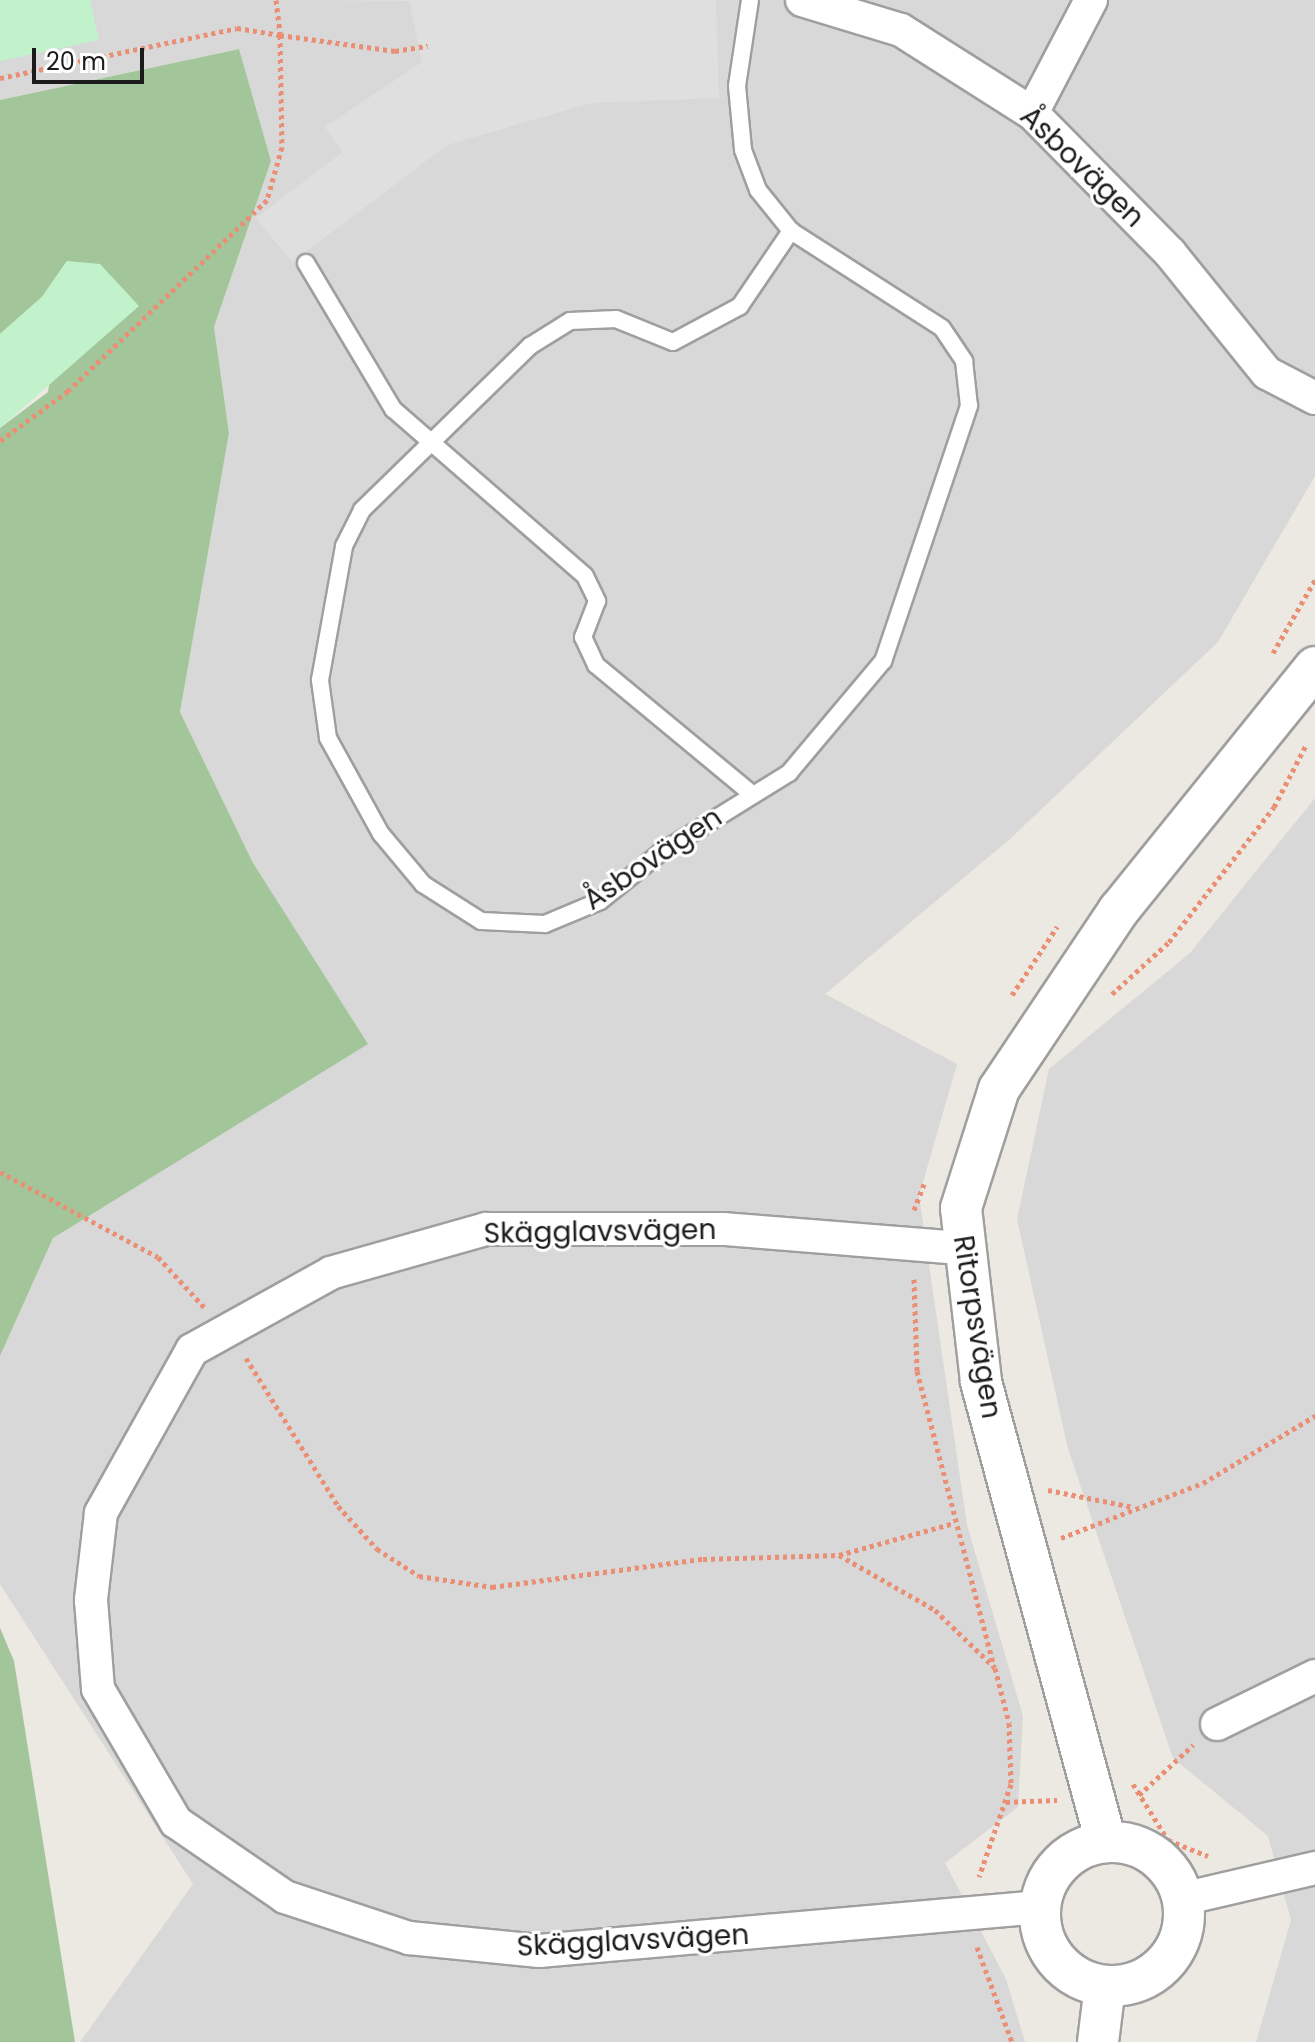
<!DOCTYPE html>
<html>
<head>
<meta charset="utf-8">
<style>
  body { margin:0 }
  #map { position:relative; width:1315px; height:2042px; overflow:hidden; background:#ebe9e1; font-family:Poppins,sans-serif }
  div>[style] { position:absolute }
  .residential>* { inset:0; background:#d9d8d8 }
  .forest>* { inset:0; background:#a2c69a }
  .park>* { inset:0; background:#c1f2cb }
  .parking>* { inset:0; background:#dfdfdf }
  .path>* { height:5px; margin-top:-2.5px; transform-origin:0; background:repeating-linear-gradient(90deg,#ea8e74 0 4px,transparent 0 8px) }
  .roads { filter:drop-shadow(2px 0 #9f9f9f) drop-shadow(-2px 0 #9f9f9f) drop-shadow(0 2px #9f9f9f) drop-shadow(0 -2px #9f9f9f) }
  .service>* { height:16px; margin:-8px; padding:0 8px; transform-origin:8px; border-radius:8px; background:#fff }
  .minor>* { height:32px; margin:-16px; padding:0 16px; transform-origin:16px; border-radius:16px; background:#fff }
  .tertiary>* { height:40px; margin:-20px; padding:0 20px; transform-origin:20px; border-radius:20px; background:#fff }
  .tertiary>.ring { margin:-20px; padding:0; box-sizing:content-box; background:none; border:40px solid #fff; border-radius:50% }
  span { translate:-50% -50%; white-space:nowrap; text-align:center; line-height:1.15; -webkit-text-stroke:6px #fff; paint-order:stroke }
  .street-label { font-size:28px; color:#1b1b1b }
  .scale { position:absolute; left:32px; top:48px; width:112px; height:36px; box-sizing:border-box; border:4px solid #1b1b1b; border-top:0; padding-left:10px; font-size:24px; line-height:28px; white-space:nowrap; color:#1b1b1b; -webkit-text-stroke:6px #fff; paint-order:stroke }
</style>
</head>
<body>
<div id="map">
  <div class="residential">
    <div style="clip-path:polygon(0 0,1315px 0,1315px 476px,1218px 642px,1009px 840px,825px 994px,957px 1064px,919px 1196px,967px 1525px,1023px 1716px,1018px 1807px,945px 1863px,1006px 1979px,1025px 2042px,80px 2042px,193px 1884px,0 1584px,0 1356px,53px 1238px,152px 1171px,253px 863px,180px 712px,229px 433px,214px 327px,271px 161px,238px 49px,0 100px)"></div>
    <div style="clip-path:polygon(1315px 798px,1315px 2042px,1256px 2042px,1291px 1920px,1268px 1836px,1173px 1758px,1068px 1449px,1017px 1219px,1049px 1069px,1190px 953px)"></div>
  </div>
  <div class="forest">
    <div style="clip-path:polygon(239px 49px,271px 161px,214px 327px,229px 433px,180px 712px,253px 863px,368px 1044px,53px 1238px,0 1356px,0 428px,48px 392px,67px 261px,42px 297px,0 334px,0 100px)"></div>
    <div style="clip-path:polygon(0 1628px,14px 1661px,75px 2042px,0 2042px)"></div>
  </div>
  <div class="park">
    <div style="clip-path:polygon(0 0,90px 0,99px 40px,0 61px)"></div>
    <div style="clip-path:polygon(67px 261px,100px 264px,139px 306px,0 428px,0 334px,42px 297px)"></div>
  </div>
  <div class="parking">
    <div style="clip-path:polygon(291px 0,716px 0,719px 98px,591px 103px,447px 145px,292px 262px,256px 218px,343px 152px,325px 127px,422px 62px,409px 1px)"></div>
  </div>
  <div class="path">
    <div style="left:276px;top:0;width:35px;rotate:83deg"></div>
    <div style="left:280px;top:35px;width:116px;rotate:7.9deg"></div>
    <div style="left:395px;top:51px;width:33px;rotate:-9deg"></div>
    <div style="left:0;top:78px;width:242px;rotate:-11.9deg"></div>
    <div style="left:237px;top:28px;width:44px;rotate:9.2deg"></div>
    <div style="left:280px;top:35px;width:112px;rotate:89deg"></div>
    <div style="left:282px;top:147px;width:55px;rotate:105.8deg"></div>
    <div style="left:267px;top:200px;width:276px;rotate:136.2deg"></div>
    <div style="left:68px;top:391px;width:84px;rotate:143.7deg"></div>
    <div style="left:1273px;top:653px;width:84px;rotate:-60.1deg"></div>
    <div style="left:1112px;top:994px;width:77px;rotate:-42.4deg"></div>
    <div style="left:1169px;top:942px;width:171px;rotate:-52.1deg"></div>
    <div style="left:1274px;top:807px;width:70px;rotate:-62.7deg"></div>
    <div style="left:1012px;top:995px;width:82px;rotate:-56.5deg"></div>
    <div style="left:0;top:1172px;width:179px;rotate:28.3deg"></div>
    <div style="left:158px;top:1257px;width:68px;rotate:47.4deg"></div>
    <div style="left:914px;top:1210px;width:30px;rotate:-69deg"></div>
    <div style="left:914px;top:1279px;width:92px;rotate:88.1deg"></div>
    <div style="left:917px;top:1371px;width:306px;rotate:75.4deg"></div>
    <div style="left:246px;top:1358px;width:174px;rotate:58.1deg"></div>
    <div style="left:338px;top:1506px;width:58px;rotate:47.8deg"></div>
    <div style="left:377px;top:1549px;width:50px;rotate:32.7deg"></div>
    <div style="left:419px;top:1576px;width:74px;rotate:8.6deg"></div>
    <div style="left:492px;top:1587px;width:213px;rotate:-7.6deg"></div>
    <div style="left:703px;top:1559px;width:136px;rotate:-1.7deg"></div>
    <div style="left:839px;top:1555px;width:111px;rotate:29.8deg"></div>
    <div style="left:935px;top:1610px;width:83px;rotate:44deg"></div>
    <div style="left:995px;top:1668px;width:57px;rotate:75.7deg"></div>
    <div style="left:1009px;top:1723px;width:61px;rotate:88.1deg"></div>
    <div style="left:1011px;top:1784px;width:98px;rotate:109deg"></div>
    <div style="left:1048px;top:1490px;width:87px;rotate:11.3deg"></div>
    <div style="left:1061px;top:1538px;width:152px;rotate:-21.2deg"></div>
    <div style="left:1203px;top:1483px;width:131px;rotate:-30.9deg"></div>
    <div style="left:839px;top:1555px;width:119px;rotate:-15.5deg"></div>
    <div style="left:1133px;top:1784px;width:66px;rotate:58deg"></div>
    <div style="left:1168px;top:1840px;width:43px;rotate:21.8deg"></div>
    <div style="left:1139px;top:1795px;width:74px;rotate:-42.8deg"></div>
    <div style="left:1006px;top:1802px;width:51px;rotate:-2.2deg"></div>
    <div style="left:977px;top:1947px;width:101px;rotate:69.8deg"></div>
  </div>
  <div class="roads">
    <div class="service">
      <div style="left:750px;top:0;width:87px;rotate:98.6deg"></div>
      <div style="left:737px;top:86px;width:64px;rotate:84.6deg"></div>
      <div style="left:743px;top:150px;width:43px;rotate:69.4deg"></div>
      <div style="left:758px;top:190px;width:53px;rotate:51.2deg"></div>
      <div style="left:791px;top:231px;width:179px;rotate:32.7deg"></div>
      <div style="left:942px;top:328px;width:40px;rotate:56deg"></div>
      <div style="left:964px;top:361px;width:45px;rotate:83.7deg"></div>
      <div style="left:969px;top:406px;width:269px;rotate:108.6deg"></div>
      <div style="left:883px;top:661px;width:146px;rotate:130deg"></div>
      <div style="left:789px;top:773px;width:152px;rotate:148.2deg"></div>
      <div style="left:660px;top:853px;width:77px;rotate:141.3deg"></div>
      <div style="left:600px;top:901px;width:60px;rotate:157.3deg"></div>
      <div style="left:545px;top:924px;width:64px;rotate:-177.3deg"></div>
      <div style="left:481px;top:921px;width:69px;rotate:-147.5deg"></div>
      <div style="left:423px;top:884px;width:65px;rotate:-130deg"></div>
      <div style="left:381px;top:834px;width:110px;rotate:-118.9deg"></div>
      <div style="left:328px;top:738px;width:59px;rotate:-97.9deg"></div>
      <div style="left:320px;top:680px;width:136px;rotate:-79.8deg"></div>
      <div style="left:344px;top:546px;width:40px;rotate:-63.4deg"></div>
      <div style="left:362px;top:510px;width:235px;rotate:-44.3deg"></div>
      <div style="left:530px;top:346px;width:47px;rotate:-32deg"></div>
      <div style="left:570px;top:321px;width:46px;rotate:-2.5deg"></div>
      <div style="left:616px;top:319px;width:61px;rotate:22deg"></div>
      <div style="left:673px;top:342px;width:76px;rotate:-28.2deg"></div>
      <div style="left:740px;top:306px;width:91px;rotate:-55.8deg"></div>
      <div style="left:306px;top:263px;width:170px;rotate:59.2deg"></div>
      <div style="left:393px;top:409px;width:254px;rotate:41deg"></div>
      <div style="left:585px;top:576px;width:28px;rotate:64deg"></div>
      <div style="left:597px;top:601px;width:39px;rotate:111deg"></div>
      <div style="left:583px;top:637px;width:31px;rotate:65deg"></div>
      <div style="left:596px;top:665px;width:201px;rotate:39.6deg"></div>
    </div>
    <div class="minor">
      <div style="left:802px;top:0;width:103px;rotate:16.9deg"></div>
      <div style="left:901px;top:30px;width:155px;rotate:32.4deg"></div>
      <div style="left:1032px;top:113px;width:197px;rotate:45.4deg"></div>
      <div style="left:1170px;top:253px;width:154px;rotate:51.1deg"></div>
      <div style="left:1267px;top:373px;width:54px;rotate:27.5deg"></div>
      <div style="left:1032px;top:113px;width:127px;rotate:-62.4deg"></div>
      <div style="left:960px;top:1248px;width:238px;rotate:-175.4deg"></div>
      <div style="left:723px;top:1229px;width:237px;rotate:180deg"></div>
      <div style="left:486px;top:1229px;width:161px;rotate:164.2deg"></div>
      <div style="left:331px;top:1273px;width:159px;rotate:151deg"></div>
      <div style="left:192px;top:1350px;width:187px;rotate:119.2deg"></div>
      <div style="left:101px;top:1513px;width:88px;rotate:96.6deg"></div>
      <div style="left:91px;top:1600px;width:89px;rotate:85.5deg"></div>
      <div style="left:98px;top:1689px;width:154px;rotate:59.6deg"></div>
      <div style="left:176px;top:1822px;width:132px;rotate:34.5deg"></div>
      <div style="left:285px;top:1897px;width:131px;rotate:18.3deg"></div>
      <div style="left:409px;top:1938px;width:131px;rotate:5.7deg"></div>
      <div style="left:539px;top:1951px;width:503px;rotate:-5.02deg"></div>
      <div style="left:1217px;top:1724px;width:109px;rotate:-26.1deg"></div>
      <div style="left:1182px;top:1899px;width:137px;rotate:-13.1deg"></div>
    </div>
    <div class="tertiary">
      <div style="left:1106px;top:1842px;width:478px;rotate:-105.2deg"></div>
      <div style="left:981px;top:1381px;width:174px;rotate:-96.6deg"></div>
      <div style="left:961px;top:1208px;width:125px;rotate:-72.3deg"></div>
      <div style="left:999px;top:1089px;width:216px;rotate:-56.2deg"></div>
      <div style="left:1119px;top:910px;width:312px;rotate:-51.1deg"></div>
      <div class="ring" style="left:1040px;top:1842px;width:104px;height:104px"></div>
      <div style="left:1098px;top:2042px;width:56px;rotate:-82.9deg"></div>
    </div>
  </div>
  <div class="street-label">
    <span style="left:1082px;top:167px;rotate:44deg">Åsbovägen</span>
    <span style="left:653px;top:859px;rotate:-34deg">Åsbovägen</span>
    <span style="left:600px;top:1232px;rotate:-1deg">Skägglavsvägen</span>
    <span style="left:977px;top:1327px;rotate:81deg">Ritorpsvägen</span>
    <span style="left:633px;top:1941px;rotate:-3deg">Skägglavsvägen</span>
  </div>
  <div class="scale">20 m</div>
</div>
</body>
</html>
